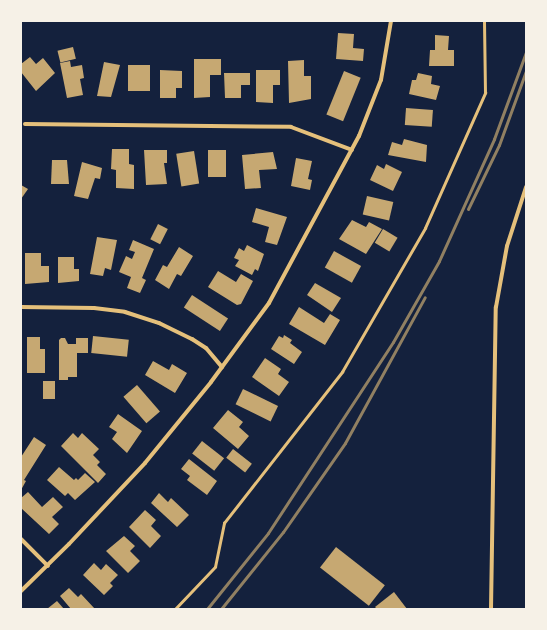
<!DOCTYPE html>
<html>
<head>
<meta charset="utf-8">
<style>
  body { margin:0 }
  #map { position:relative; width:547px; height:630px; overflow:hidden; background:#14213d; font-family:Bitter,serif }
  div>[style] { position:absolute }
  .building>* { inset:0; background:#c6a872; transform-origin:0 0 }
  .path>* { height:2.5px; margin:-1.25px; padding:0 1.25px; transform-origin:1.25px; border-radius:1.25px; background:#e5c07b }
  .minor>* { height:4px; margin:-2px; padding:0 2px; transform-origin:2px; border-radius:2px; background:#e5c07b }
  .rail>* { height:3px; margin:-1.5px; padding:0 1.5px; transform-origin:1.5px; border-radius:1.5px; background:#918062 }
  span { translate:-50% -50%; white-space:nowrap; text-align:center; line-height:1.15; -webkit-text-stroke:4px #f6f1e7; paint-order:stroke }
  .frame { position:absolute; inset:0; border:22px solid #f6f1e7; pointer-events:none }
</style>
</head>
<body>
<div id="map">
  <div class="building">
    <div style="clip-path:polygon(338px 33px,354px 34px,353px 48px,364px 49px,363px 61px,336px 59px)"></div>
    <div style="clip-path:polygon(435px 35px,449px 36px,448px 50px,454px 50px,454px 66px,429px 66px,430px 50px,435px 50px)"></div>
    <div style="left:73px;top:47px;width:12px;height:16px;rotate:76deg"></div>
    <div style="clip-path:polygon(30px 57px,36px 64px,43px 58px,55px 73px,36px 91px,21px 72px,21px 64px)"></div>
    <div style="clip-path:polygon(194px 59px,221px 59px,221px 75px,210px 75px,210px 97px,194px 98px)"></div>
    <div style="clip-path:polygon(304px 60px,304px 76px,311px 76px,311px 99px,289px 103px,288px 61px)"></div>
    <div style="clip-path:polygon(70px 61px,71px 67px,82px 65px,84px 78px,80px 79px,83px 95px,67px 98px,60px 63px)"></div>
    <div style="clip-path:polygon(104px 62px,120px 65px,111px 97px,97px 96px)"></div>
    <div style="left:128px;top:65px;width:22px;height:26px"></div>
    <div style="clip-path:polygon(160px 70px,182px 71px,182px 88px,176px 88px,176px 98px,160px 98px)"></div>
    <div style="clip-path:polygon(256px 70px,280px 70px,280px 85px,273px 85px,273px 103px,256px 102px)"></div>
    <div style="left:344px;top:71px;width:18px;height:47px;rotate:22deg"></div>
    <div style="clip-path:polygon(224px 73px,250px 73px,250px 85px,241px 85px,241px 98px,225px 98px)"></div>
    <div style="clip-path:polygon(418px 73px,432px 76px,431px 84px,440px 86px,436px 100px,409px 94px,412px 80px,416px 80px)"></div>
    <div style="left:406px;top:108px;width:27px;height:17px;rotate:4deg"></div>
    <div style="clip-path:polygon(404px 139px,427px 145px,426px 162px,388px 155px,392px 142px,402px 145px)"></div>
    <div style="clip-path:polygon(112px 149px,129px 149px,129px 164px,134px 165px,134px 189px,116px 188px,116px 170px,111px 169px)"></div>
    <div style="clip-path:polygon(144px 150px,167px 150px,167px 163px,164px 163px,167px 184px,146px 185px)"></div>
    <div style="left:208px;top:150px;width:18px;height:27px"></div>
    <div style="left:194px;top:151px;width:33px;height:18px;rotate:81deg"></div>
    <div style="clip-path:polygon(273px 152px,277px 169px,259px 170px,261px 188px,245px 189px,242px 155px)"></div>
    <div style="clip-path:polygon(296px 158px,312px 161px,308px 179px,312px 180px,310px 190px,291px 186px)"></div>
    <div style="clip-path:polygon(52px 160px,67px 160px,69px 184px,51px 184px)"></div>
    <div style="clip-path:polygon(82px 162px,102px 168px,100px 179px,95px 178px,88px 199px,74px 196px)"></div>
    <div style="clip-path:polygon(386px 164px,402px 172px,393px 191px,370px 180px,377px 165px,384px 169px)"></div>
    <div style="clip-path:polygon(21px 185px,28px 189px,21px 199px)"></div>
    <div style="left:367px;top:196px;width:27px;height:19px;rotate:13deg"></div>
    <div style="clip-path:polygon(256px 208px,287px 217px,277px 245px,265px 242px,269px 227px,252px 222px)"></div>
    <div style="clip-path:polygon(352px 220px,366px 227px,369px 222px,382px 229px,366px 254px,339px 239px)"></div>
    <div style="left:158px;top:224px;width:11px;height:17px;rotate:27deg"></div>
    <div style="left:383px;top:229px;width:17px;height:16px;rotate:31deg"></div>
    <div style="clip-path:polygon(97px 237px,117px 240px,111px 270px,105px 268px,103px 276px,90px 274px)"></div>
    <div style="clip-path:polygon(133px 240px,154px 249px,142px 278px,146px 280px,140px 293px,127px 288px,131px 277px,119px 272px,126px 256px,132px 259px,135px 252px,129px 250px)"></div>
    <div style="clip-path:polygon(247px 245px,264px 254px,258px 271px,255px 269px,252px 275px,235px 266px,239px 260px,234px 258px,239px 248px,244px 251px)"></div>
    <div style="clip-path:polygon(179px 247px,193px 256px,181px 276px,177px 274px,169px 289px,155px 280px,163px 265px,167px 267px)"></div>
    <div style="left:334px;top:251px;width:31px;height:19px;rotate:29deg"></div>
    <div style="clip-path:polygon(25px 253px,41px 253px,41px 266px,49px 266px,49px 282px,25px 284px)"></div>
    <div style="clip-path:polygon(58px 257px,74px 257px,74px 269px,79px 269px,79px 281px,58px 283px)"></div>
    <div style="clip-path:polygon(218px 271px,236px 282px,241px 274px,253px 281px,241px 304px,237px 305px,208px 287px)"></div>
    <div style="clip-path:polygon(315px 283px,341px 298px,332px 312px,307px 295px)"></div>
    <div style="left:192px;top:295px;width:43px;height:15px;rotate:33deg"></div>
    <div style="clip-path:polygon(299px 307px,324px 323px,330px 314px,340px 320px,325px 345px,289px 324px)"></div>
    <div style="clip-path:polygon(284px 335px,292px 340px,290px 343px,302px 352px,294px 364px,271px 349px,279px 336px,283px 338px)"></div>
    <div style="left:93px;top:336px;width:36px;height:17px;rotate:6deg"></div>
    <div style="clip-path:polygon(27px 337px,40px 337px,40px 349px,45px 349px,45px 373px,27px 373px)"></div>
    <div style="clip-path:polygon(61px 338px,65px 338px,68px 344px,76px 344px,76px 338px,88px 338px,88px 353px,77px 353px,77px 377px,68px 377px,68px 380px,59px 380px,59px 340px)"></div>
    <div style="clip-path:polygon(265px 358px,281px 369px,278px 374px,289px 382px,279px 396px,252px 377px)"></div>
    <div style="clip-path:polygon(153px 361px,169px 370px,172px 364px,187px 373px,175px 393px,145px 375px)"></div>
    <div style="left:43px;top:381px;width:12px;height:18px"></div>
    <div style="left:137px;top:385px;width:35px;height:18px;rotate:49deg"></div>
    <div style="left:243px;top:389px;width:39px;height:17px;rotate:26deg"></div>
    <div style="clip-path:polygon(228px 410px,243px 422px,239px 427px,249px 436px,238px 449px,213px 428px)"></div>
    <div style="clip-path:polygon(118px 414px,142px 431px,127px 453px,112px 439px,117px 432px,109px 427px)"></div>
    <div style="clip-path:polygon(73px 433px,78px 438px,82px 433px,99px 449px,93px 455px,100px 462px,97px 465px,106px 474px,98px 483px,61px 446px)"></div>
    <div style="clip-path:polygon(34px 437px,46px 445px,24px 480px,26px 481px,21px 490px,21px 457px)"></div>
    <div style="left:202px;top:441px;width:28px;height:16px;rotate:38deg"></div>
    <div style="left:233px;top:449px;width:24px;height:11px;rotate:38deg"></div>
    <div style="clip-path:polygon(189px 459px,217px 481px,207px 495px,187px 480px,190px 476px,181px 469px)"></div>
    <div style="clip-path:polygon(59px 467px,74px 480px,76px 478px,78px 480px,85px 473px,95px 482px,75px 500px,68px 493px,65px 496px,47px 480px)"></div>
    <div style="clip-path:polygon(28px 492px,42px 507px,53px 497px,63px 507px,52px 517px,59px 524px,49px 534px,21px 508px,21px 498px)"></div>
    <div style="clip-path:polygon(159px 493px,168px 502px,171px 498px,189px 515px,177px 527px,151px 503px)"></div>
    <div style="clip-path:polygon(145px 510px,156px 520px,151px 526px,161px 536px,150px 548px,129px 527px)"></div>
    <div style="clip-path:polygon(124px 536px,135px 546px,130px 551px,140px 561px,128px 573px,106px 551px)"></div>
    <div style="left:336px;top:547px;width:62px;height:26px;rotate:38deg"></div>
    <div style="clip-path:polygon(94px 563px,101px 570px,106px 564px,118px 575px,110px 583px,113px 586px,104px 595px,83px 575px)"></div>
    <div style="clip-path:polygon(69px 588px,78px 597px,81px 594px,95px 609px,71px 609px,60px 596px)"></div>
    <div style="clip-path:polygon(394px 592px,407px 609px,377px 609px,375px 607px)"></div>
    <div style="clip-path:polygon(57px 601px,64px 609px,47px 609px)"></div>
  </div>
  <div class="path">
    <div style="left:175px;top:609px;width:58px;rotate:-46.4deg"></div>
    <div style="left:215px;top:567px;width:45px;rotate:-78.4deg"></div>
    <div style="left:224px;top:523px;width:192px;rotate:-52deg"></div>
    <div style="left:342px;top:372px;width:166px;rotate:-60deg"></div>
    <div style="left:425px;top:228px;width:148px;rotate:-66deg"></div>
    <div style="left:485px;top:93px;width:72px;rotate:-90.8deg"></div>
  </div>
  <div class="minor">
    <div style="left:25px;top:124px;width:266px;rotate:0.6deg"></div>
    <div style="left:291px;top:127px;width:65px;rotate:20.7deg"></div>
    <div style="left:21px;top:307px;width:73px;rotate:0.8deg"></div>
    <div style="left:94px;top:308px;width:31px;rotate:7deg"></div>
    <div style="left:125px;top:312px;width:36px;rotate:18deg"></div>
    <div style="left:159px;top:323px;width:37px;rotate:26deg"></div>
    <div style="left:192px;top:339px;width:17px;rotate:33deg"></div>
    <div style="left:206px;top:348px;width:25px;rotate:50deg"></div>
    <div style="left:21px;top:539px;width:38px;rotate:45deg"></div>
    <div style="left:21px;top:591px;width:67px;rotate:-44.4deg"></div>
    <div style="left:69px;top:544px;width:111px;rotate:-46.8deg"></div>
    <div style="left:145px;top:463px;width:104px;rotate:-50.8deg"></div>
    <div style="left:211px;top:382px;width:98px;rotate:-53.7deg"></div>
    <div style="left:269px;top:303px;width:190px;rotate:-61.7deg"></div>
    <div style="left:359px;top:136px;width:60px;rotate:-68.6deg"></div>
    <div style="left:381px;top:80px;width:60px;rotate:-80.4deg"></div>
    <div style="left:491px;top:609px;width:302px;rotate:-89.1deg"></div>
    <div style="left:496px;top:307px;width:62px;rotate:-79.8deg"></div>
    <div style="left:507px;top:246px;width:62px;rotate:-72.1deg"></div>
  </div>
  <div class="rail">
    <div style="left:468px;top:209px;width:71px;rotate:-64.2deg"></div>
    <div style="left:499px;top:145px;width:79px;rotate:-70deg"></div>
    <div style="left:207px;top:609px;width:97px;rotate:-51.2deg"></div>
    <div style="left:268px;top:533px;width:228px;rotate:-56.8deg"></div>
    <div style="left:393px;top:342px;width:93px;rotate:-60.4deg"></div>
    <div style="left:439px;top:261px;width:134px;rotate:-65.7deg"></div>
    <div style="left:494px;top:139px;width:93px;rotate:-69.8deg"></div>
    <div style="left:221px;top:609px;width:99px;rotate:-51.2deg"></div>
    <div style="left:283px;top:532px;width:108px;rotate:-55.1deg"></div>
    <div style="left:345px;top:443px;width:166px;rotate:-61.3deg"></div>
  </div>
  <div class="frame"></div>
</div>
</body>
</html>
